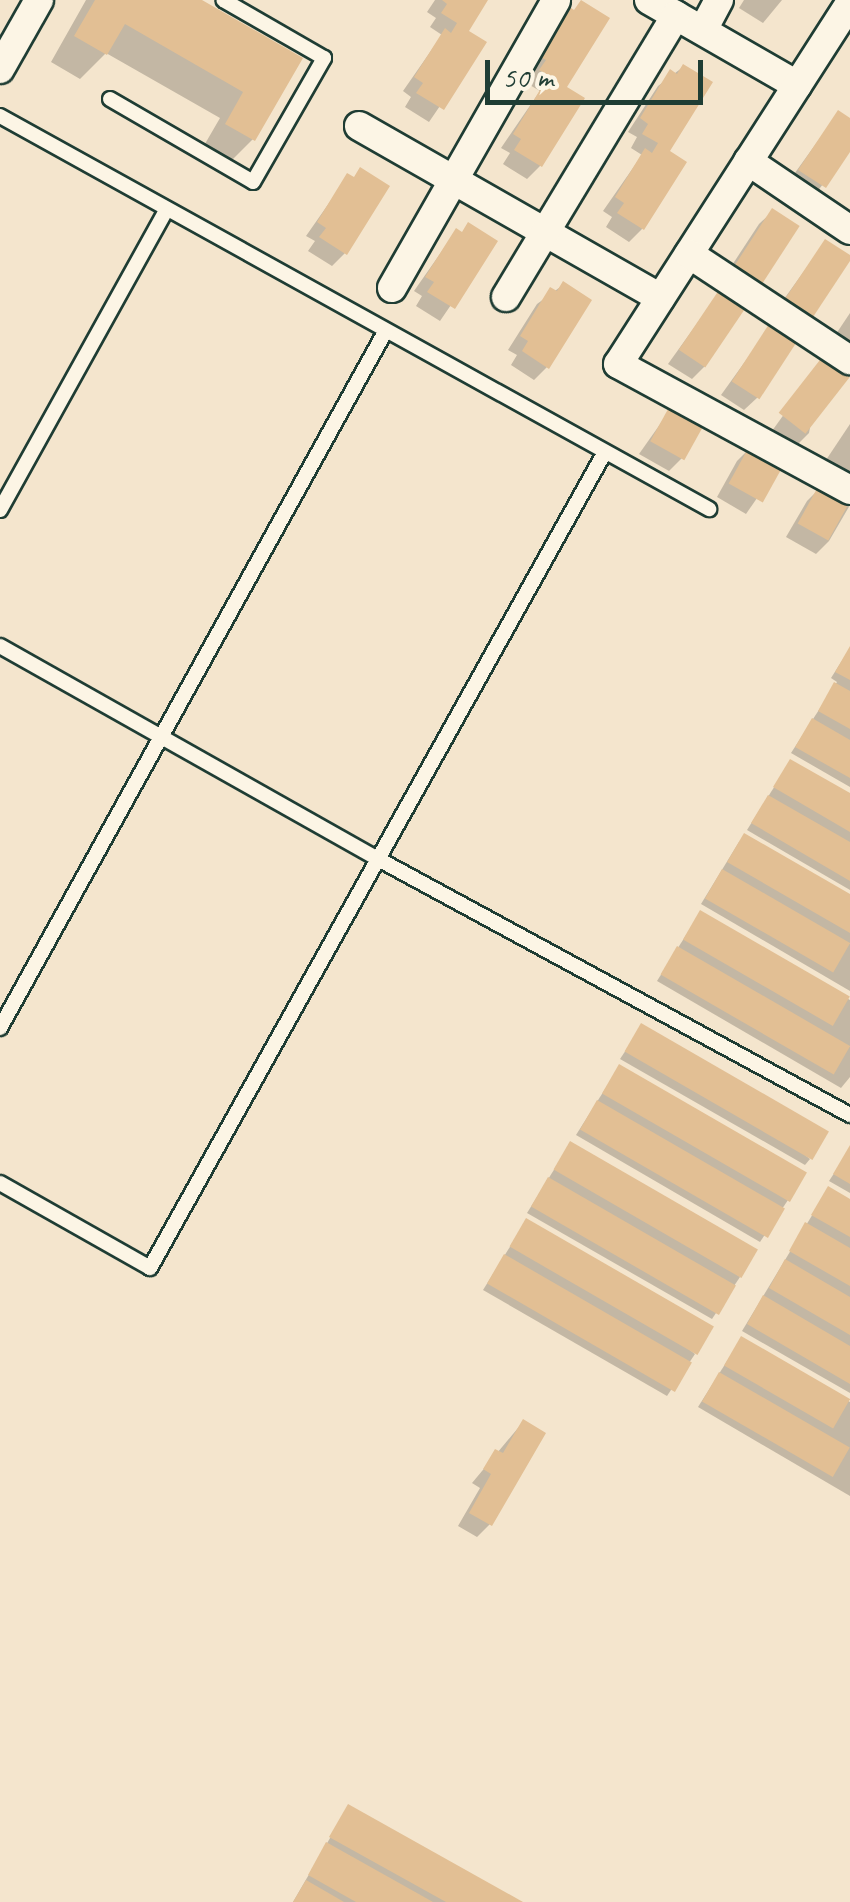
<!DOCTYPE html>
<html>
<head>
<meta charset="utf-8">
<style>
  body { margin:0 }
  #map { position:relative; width:850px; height:1902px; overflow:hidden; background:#f4e5cd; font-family:Caveat,sans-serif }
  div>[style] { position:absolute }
  .shadow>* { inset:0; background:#0003 }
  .building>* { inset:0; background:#e2bf94; transform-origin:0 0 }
  .roads { filter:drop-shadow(2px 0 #1f3d34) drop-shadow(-2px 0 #1f3d34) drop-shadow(0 2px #1f3d34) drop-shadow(0 -2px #1f3d34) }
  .lane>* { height:14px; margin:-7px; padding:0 7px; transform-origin:7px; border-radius:7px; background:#fcf5e5 }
  .street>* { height:28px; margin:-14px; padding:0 14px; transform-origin:14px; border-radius:14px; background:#fcf5e5 }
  span { translate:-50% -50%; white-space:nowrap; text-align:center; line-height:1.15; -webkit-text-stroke:10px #fcf5e5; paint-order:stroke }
  .scale { position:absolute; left:485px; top:60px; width:218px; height:45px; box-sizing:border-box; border:5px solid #1f3d34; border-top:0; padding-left:12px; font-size:30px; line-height:35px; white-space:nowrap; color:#1f3d34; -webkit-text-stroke:8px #fcf5e5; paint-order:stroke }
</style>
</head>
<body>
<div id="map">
  <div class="shadow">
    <div style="clip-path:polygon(86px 0,197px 0,299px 59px,253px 139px,228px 164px,202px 149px,220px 118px,106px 53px,80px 79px,51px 62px)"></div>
    <div style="clip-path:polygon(435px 0,485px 0,465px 31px,483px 43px,429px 122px,405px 107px,411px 97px,403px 91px,442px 35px,430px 27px,436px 18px,427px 12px)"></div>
    <div style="clip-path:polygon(744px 0,782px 0,763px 23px,739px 8px)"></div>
    <div style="clip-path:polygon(573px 12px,564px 88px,540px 166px,527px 179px,503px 164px,510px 153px,501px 148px,540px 91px,528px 84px,535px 74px,526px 69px)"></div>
    <div style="clip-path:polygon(683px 67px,666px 152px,642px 229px,629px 242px,606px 227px,612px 217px,603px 211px,642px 155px,631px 148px,637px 137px,628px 132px,658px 86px)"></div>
    <div style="clip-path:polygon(838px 113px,850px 121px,850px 148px,811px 200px,787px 184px)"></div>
    <div style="clip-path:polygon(348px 176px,345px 253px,332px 266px,308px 251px,315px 241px,306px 236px)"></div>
    <div style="clip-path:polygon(773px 211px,796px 227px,721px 282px,759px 224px)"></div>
    <div style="clip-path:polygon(456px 231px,494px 242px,440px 321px,416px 306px,422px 296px,414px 291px)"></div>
    <div style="clip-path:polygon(825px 242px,811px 316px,798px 329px,774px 313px)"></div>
    <div style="clip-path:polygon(563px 285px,547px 367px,534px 380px,511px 365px,517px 355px,508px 350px,537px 304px)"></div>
    <div style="clip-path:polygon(719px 293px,705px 366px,692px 379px,668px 364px)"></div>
    <div style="clip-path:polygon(850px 313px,850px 365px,826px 349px)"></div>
    <div style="clip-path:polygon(772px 324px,758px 397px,744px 410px,721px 395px)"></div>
    <div style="clip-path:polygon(823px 360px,809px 433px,796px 446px,772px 431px)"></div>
    <div style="clip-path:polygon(673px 406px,682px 458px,669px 471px,639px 454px)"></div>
    <div style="clip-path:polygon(850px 424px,850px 477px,824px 463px)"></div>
    <div style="clip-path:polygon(750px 448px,780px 465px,746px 514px,717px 497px,737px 461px)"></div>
    <div style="clip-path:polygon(820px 488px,850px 505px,829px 541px,816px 554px,786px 537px,807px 501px)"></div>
    <div style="clip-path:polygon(850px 648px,850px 787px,791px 753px,837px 682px,831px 678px)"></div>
    <div style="clip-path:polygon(790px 762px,850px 796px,850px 890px,747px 830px)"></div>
    <div style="clip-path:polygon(739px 842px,850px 897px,850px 991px,701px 904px)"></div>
    <div style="clip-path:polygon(700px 913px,850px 1000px,850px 1077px,841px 1088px,657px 981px)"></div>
    <div style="clip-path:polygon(642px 1026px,810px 1159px,805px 1165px,620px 1059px)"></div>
    <div style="clip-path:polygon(619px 1067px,788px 1200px,760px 1242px,576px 1135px)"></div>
    <div style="clip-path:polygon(570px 1144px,740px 1277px,712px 1319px,527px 1213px)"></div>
    <div style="clip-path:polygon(850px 1149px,850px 1193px,829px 1181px)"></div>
    <div style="clip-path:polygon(828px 1189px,850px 1202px,850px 1393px,742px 1331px)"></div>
    <div style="clip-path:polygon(526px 1221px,695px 1354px,667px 1396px,483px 1290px)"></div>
    <div style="clip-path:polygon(741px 1339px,850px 1402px,850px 1496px,698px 1407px)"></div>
    <div style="clip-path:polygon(523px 1422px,490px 1524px,477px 1537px,458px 1526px,480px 1488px,472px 1483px)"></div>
    <div style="clip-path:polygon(348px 1807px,518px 1902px,293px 1902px)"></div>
  </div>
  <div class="building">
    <div style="clip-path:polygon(95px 0,202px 0,303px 58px,255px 141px,225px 124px,243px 92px,125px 24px,107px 55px,74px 36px)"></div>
    <div style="clip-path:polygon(442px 0,488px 0,469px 31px,487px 42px,444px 110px,416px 93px,423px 83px,414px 77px,445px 28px,451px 33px,457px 23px,441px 13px,447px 4px)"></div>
    <div style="clip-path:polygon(581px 0,610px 18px,567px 87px,585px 98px,542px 167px,514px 150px,521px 139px,513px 134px,543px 85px,550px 89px,556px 80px,539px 70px,546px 60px,537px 55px,568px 6px,574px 10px)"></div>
    <div style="clip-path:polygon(683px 64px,713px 82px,670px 151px,687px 162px,644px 230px,617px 213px,624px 203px,615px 197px,645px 148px,652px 153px,658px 143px,642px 134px,648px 124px,640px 118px,670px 69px,677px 74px)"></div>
    <div style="clip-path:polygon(838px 110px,850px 118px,850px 152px,826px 188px,798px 170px)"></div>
    <div style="clip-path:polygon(360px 167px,390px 186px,347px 255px,319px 237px,326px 228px,317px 222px,347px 173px,354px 177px)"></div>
    <div style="left:772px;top:208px;width:33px;height:72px;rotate:33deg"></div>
    <div style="clip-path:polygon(468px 222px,498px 241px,455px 309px,427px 292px,434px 282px,425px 277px,456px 228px,462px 232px)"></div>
    <div style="clip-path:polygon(825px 239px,850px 255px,850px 261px,813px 317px,785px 299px)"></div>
    <div style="clip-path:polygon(563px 281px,592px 300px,549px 369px,522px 351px,528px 341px,520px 336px,550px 287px,557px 291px)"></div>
    <div style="left:719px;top:290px;width:32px;height:72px;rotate:34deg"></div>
    <div style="left:771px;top:321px;width:33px;height:72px;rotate:33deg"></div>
    <div style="left:823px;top:356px;width:34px;height:72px;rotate:38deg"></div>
    <div style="left:672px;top:402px;width:39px;height:45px;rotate:29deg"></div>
    <div style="left:750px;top:445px;width:39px;height:44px;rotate:29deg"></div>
    <div style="left:819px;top:485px;width:35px;height:44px;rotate:29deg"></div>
    <div style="clip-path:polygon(850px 646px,850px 680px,835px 672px)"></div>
    <div style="clip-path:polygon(834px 682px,850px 691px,850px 729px,818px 711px)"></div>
    <div style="clip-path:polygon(812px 718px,850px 740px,850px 778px,795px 747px)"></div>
    <div style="clip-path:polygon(790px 759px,850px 793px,850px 832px,773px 787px)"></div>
    <div style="clip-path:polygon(768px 795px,850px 842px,850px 881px,751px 823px)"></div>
    <div style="clip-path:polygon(744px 833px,850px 894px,850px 933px,727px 862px)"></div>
    <div style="left:722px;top:869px;width:148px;height:34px;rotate:30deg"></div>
    <div style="left:700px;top:910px;width:173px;height:34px;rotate:30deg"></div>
    <div style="left:677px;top:946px;width:200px;height:33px;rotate:30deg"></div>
    <div style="left:641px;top:1023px;width:217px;height:33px;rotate:30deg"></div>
    <div style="left:619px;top:1064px;width:217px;height:34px;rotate:30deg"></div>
    <div style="left:597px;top:1100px;width:217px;height:34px;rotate:30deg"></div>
    <div style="left:570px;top:1141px;width:217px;height:33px;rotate:30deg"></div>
    <div style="clip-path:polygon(850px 1145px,850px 1184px,833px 1174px)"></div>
    <div style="left:548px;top:1177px;width:217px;height:34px;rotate:30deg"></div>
    <div style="clip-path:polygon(828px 1186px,850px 1199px,850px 1237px,811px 1215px)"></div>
    <div style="left:526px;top:1218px;width:217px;height:33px;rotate:30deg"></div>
    <div style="clip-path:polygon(805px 1222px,850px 1248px,850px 1286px,789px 1251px)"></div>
    <div style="left:504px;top:1254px;width:217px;height:34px;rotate:30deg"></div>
    <div style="clip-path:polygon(785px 1259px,850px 1297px,850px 1335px,769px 1288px)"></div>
    <div style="clip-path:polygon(763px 1295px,850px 1346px,850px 1384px,747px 1324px)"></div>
    <div style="left:741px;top:1336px;width:126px;height:34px;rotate:30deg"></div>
    <div style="left:719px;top:1372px;width:151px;height:34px;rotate:30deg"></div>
    <div style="clip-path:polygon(523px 1419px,546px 1433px,492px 1526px,469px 1513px,491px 1474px,483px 1469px,495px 1449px,503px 1453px)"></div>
    <div style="clip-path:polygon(348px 1804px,523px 1902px,446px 1902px,329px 1837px)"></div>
    <div style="clip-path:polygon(326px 1842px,433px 1902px,356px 1902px,308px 1875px)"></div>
    <div style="clip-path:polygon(306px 1880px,344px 1902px,293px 1902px)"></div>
  </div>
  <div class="roads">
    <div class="lane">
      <div style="left:110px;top:99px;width:165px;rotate:30.1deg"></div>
      <div style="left:253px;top:182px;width:143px;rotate:-60.2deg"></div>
      <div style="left:324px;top:58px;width:116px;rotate:-150.1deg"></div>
      <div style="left:0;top:116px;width:811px;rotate:29deg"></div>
      <div style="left:0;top:510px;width:344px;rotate:-61deg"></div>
      <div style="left:0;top:646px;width:434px;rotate:29.4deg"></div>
      <div style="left:378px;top:859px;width:537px;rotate:28.47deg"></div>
      <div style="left:0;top:1028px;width:795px;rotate:-61.05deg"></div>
      <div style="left:0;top:1183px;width:172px;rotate:29.5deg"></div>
      <div style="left:150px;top:1268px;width:934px;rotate:-60.86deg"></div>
    </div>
    <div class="street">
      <div style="left:649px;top:0;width:171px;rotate:29.9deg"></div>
      <div style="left:850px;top:3px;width:429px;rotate:122.7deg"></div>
      <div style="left:618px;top:364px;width:264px;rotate:28.5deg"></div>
      <div style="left:703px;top:30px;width:34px;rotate:-62deg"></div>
      <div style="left:0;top:69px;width:79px;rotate:-60.5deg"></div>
      <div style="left:359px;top:126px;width:347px;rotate:29.7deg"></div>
      <div style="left:748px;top:161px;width:123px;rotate:34.1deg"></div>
      <div style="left:689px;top:254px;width:193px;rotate:33.4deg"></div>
      <div style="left:392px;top:288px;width:331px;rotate:-60.3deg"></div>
      <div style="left:506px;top:297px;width:329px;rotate:-58.9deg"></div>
    </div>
  </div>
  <div class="scale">50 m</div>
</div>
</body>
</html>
